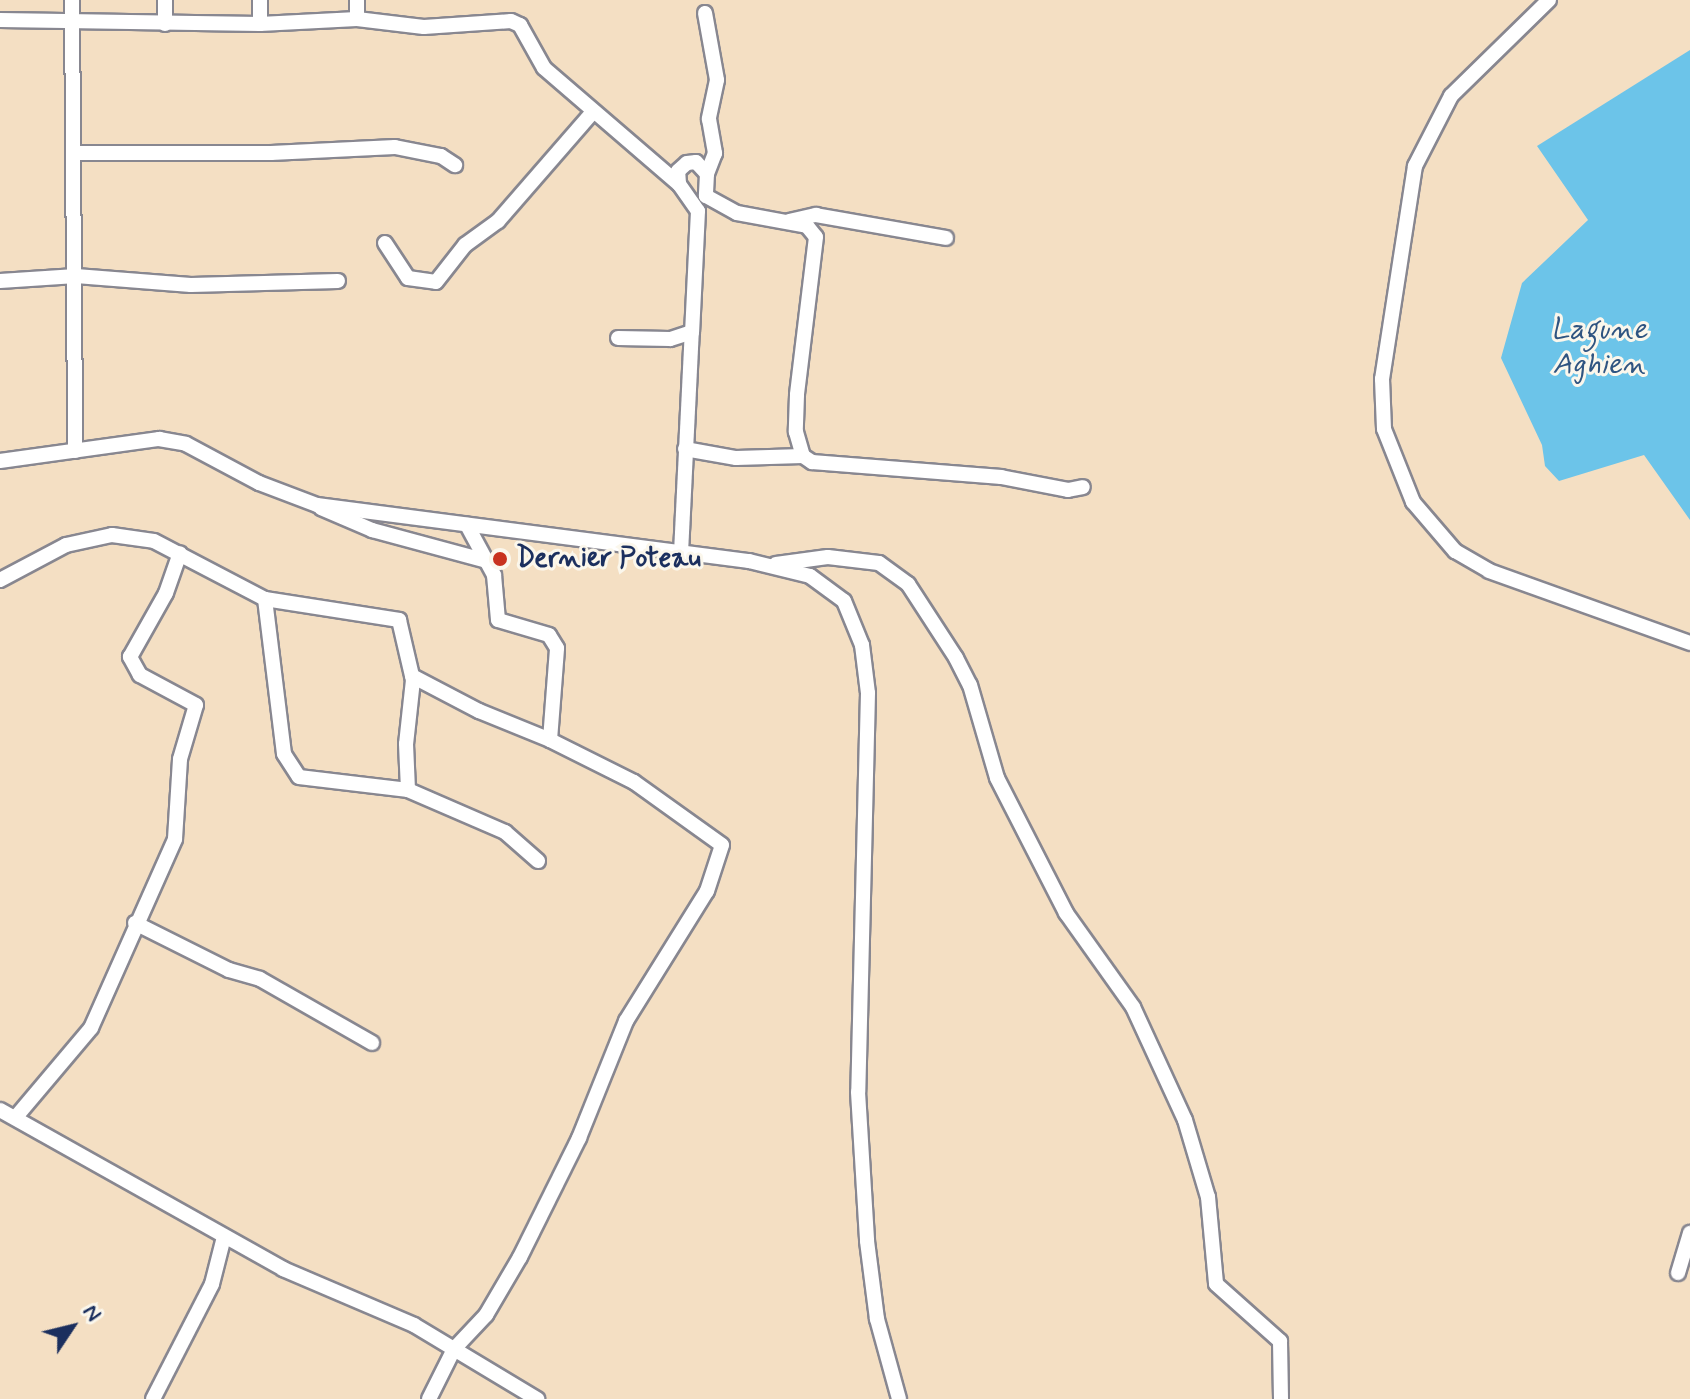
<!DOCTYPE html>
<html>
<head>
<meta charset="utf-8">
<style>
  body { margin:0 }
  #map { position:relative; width:1690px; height:1399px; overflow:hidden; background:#f4dfc3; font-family:Mynerve,sans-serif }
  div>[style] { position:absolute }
  .water>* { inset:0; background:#6cc4e9 }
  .roads { filter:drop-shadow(2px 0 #888790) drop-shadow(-2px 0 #888790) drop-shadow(0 2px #888790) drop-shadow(0 -2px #888790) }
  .minor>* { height:14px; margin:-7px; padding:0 7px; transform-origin:7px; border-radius:7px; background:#fff }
  .dots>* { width:22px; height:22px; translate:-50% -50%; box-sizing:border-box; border:4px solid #fbf7ec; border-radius:50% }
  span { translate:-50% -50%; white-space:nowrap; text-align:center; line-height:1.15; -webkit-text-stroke:6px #fbf7ec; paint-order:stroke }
  .poi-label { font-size:28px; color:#1b2f5e; font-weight:700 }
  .left { translate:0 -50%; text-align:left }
  .water-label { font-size:30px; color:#2f5481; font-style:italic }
  .north { position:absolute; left:32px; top:1287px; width:80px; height:80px; -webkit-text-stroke:6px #fbf7ec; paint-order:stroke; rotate:55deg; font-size:22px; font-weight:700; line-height:32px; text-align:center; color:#1b2f5e }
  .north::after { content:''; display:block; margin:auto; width:28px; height:36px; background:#1b2f5e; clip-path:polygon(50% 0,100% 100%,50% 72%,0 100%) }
</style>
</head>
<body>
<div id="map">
  <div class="water">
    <div style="clip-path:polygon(1690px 50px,1690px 520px,1644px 455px,1559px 481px,1545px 466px,1542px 445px,1501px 358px,1522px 283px,1588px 220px,1537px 146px)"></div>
  </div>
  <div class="roads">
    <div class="minor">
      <div style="left:72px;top:0;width:451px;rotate:89.6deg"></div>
      <div style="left:357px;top:0;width:19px;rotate:90deg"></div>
      <div style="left:1549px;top:0;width:137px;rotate:135.6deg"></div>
      <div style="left:1451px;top:96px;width:79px;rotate:117.2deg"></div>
      <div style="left:1415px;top:166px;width:216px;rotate:98.8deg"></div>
      <div style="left:1382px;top:379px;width:50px;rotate:87.7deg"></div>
      <div style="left:1384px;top:429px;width:79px;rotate:68.3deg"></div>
      <div style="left:1413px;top:502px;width:65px;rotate:49.4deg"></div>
      <div style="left:1455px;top:551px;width:39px;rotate:30deg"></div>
      <div style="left:1489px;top:571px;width:214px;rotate:19.7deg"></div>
      <div style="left:705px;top:13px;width:68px;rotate:79.8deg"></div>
      <div style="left:717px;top:80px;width:40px;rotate:102deg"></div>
      <div style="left:709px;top:119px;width:35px;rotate:80deg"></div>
      <div style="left:715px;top:153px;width:22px;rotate:111deg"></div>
      <div style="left:707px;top:174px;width:22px;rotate:93deg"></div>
      <div style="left:706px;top:196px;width:35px;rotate:29deg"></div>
      <div style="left:737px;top:213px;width:71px;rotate:10.5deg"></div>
      <div style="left:807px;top:226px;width:14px;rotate:51deg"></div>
      <div style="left:816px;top:237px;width:159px;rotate:96.9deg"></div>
      <div style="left:797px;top:395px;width:37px;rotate:92deg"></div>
      <div style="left:796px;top:432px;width:25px;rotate:74deg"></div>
      <div style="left:803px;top:456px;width:11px;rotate:34deg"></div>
      <div style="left:812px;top:462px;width:190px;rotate:4.5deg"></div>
      <div style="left:1001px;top:477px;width:68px;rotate:11deg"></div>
      <div style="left:1068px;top:490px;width:15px;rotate:-11deg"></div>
      <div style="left:0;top:20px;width:260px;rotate:0.9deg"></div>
      <div style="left:260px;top:24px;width:97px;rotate:-3deg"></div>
      <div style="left:357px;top:19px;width:67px;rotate:6.8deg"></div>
      <div style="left:424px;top:27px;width:87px;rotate:-3.9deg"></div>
      <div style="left:511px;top:21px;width:10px;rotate:24deg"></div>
      <div style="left:520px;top:25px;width:49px;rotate:60.8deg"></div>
      <div style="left:544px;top:68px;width:178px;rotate:40.7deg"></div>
      <div style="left:679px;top:184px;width:33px;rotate:55deg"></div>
      <div style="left:698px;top:211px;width:121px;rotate:92.8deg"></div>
      <div style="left:692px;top:332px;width:23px;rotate:162deg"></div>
      <div style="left:670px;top:339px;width:52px;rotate:-178.9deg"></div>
      <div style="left:165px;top:24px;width:24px;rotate:-90deg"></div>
      <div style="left:260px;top:24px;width:24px;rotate:-90deg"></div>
      <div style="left:74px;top:153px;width:197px"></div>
      <div style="left:271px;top:153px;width:124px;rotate:-2.8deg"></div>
      <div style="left:395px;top:147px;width:47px;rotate:11.1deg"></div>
      <div style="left:441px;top:156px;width:17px;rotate:33deg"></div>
      <div style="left:679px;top:184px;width:13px;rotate:-94deg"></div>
      <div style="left:678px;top:171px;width:12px;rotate:-42deg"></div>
      <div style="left:687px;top:163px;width:9px;rotate:-6deg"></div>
      <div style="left:696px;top:162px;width:16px;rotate:47deg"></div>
      <div style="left:789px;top:221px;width:28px;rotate:-13deg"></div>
      <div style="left:816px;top:215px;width:132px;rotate:10deg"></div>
      <div style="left:385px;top:243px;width:42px;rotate:56.7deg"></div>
      <div style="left:408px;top:278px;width:28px;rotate:8deg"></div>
      <div style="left:436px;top:282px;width:47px;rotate:-51.9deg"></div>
      <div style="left:465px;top:245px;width:41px;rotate:-36deg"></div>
      <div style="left:498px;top:221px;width:142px;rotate:-49deg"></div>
      <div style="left:0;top:281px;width:76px;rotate:-3.8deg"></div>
      <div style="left:76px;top:276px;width:115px;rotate:4.5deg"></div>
      <div style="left:191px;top:285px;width:147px;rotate:-1.6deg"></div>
      <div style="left:685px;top:449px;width:52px;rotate:10deg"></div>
      <div style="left:736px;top:458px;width:67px;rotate:-1.7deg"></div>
      <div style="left:0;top:461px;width:161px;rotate:-7.9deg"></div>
      <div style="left:159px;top:439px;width:27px;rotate:10deg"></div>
      <div style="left:186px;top:444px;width:83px;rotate:28.1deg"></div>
      <div style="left:259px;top:483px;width:62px;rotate:20.8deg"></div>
      <div style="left:317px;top:505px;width:436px;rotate:7.4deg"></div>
      <div style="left:749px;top:561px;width:63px;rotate:13.8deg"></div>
      <div style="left:810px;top:576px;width:42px;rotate:36.3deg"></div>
      <div style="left:844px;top:601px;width:48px;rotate:67.8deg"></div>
      <div style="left:862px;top:645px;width:48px;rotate:82.9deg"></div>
      <div style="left:868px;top:693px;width:399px;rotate:91.4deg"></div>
      <div style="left:858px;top:1092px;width:149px;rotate:86.5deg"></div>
      <div style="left:867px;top:1241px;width:79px;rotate:82.7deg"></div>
      <div style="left:877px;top:1319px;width:83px;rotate:74.6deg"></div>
      <div style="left:321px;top:508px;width:56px;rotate:23.3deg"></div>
      <div style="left:372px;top:530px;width:119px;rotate:15.1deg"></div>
      <div style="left:681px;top:553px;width:221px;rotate:-87.2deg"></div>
      <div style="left:776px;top:564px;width:52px;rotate:-7.7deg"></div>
      <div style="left:828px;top:557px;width:51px;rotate:6.7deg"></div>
      <div style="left:879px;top:563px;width:36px;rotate:36deg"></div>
      <div style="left:908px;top:584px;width:88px;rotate:57deg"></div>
      <div style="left:956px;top:658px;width:30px;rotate:63deg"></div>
      <div style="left:970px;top:685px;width:97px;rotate:73.8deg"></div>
      <div style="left:997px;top:778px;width:152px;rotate:62.9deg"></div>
      <div style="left:1066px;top:913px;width:115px;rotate:54.5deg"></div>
      <div style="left:1133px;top:1007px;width:124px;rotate:65.3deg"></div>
      <div style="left:1185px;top:1120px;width:80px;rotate:73.4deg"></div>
      <div style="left:1208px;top:1197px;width:87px;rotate:84.7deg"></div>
      <div style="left:1216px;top:1284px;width:86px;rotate:41.7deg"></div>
      <div style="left:1280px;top:1341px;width:58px;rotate:89deg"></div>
      <div style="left:0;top:580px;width:75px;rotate:-27.9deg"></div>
      <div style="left:66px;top:545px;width:47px;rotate:-12.3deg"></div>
      <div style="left:112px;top:535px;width:42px;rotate:8.1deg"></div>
      <div style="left:154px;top:541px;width:125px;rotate:27.6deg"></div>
      <div style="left:265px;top:599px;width:136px;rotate:8.9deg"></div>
      <div style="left:399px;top:620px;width:62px;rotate:76.9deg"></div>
      <div style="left:413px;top:680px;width:64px;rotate:96.2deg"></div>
      <div style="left:406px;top:744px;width:46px;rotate:87.5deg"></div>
      <div style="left:265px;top:599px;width:156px;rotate:83deg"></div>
      <div style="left:284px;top:754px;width:27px;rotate:57deg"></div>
      <div style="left:299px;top:777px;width:110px;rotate:6.8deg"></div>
      <div style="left:408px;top:790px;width:106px;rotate:23.4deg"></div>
      <div style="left:505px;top:832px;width:44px;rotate:41.3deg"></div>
      <div style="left:412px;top:676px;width:76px;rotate:27.6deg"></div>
      <div style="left:479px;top:711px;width:77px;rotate:22.2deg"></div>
      <div style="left:135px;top:923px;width:105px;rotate:26.6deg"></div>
      <div style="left:229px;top:970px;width:32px;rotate:16deg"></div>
      <div style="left:260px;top:979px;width:129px;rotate:29.7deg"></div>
      <div style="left:0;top:1110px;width:325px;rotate:29.3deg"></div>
      <div style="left:283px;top:1269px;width:142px;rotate:23.1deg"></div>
      <div style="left:414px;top:1325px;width:144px;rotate:31deg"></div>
      <div style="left:16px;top:1117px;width:116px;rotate:-49.9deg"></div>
      <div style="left:91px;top:1028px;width:207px;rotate:-66deg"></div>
      <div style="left:175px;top:839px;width:80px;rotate:-86.4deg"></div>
      <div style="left:180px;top:759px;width:56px;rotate:-73.5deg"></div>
      <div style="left:196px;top:705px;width:64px;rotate:-151.8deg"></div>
      <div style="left:140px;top:675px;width:21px;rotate:-119deg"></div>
      <div style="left:130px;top:657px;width:73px;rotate:-60.6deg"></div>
      <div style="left:166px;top:593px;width:42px;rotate:-70.7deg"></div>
      <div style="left:1678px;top:1273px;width:42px;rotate:-73.3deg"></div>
      <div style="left:153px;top:1399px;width:129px;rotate:-62.8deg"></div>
      <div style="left:212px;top:1284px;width:49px;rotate:-75.7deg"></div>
      <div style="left:429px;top:1399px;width:56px;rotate:-63.4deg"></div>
      <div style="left:454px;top:1349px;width:47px;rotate:-46.7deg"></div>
      <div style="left:486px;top:1315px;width:67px;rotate:-59.6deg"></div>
      <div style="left:520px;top:1257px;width:133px;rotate:-63.6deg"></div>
      <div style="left:579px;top:1138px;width:126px;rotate:-68.1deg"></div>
      <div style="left:626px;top:1021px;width:153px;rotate:-58.1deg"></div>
      <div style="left:707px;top:891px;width:48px;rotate:-71.9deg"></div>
      <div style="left:722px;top:845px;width:108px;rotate:-144.4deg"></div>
      <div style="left:634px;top:782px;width:94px;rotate:-153.4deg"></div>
      <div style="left:550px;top:740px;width:92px;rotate:-85.6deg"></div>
      <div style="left:557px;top:648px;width:15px;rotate:-122deg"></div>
      <div style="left:549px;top:635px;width:53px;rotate:-163.6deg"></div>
      <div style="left:498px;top:620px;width:45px;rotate:-95.1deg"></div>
      <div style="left:494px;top:575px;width:57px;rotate:-118.4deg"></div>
    </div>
  </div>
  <div class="dots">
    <div style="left:500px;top:559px;background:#c8321e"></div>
  </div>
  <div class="poi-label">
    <span class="left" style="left:516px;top:559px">Dernier Poteau</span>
  </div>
  <div class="water-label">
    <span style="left:1599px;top:347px">Lagune<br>Aghien</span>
  </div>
  <div class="north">N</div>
</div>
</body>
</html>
